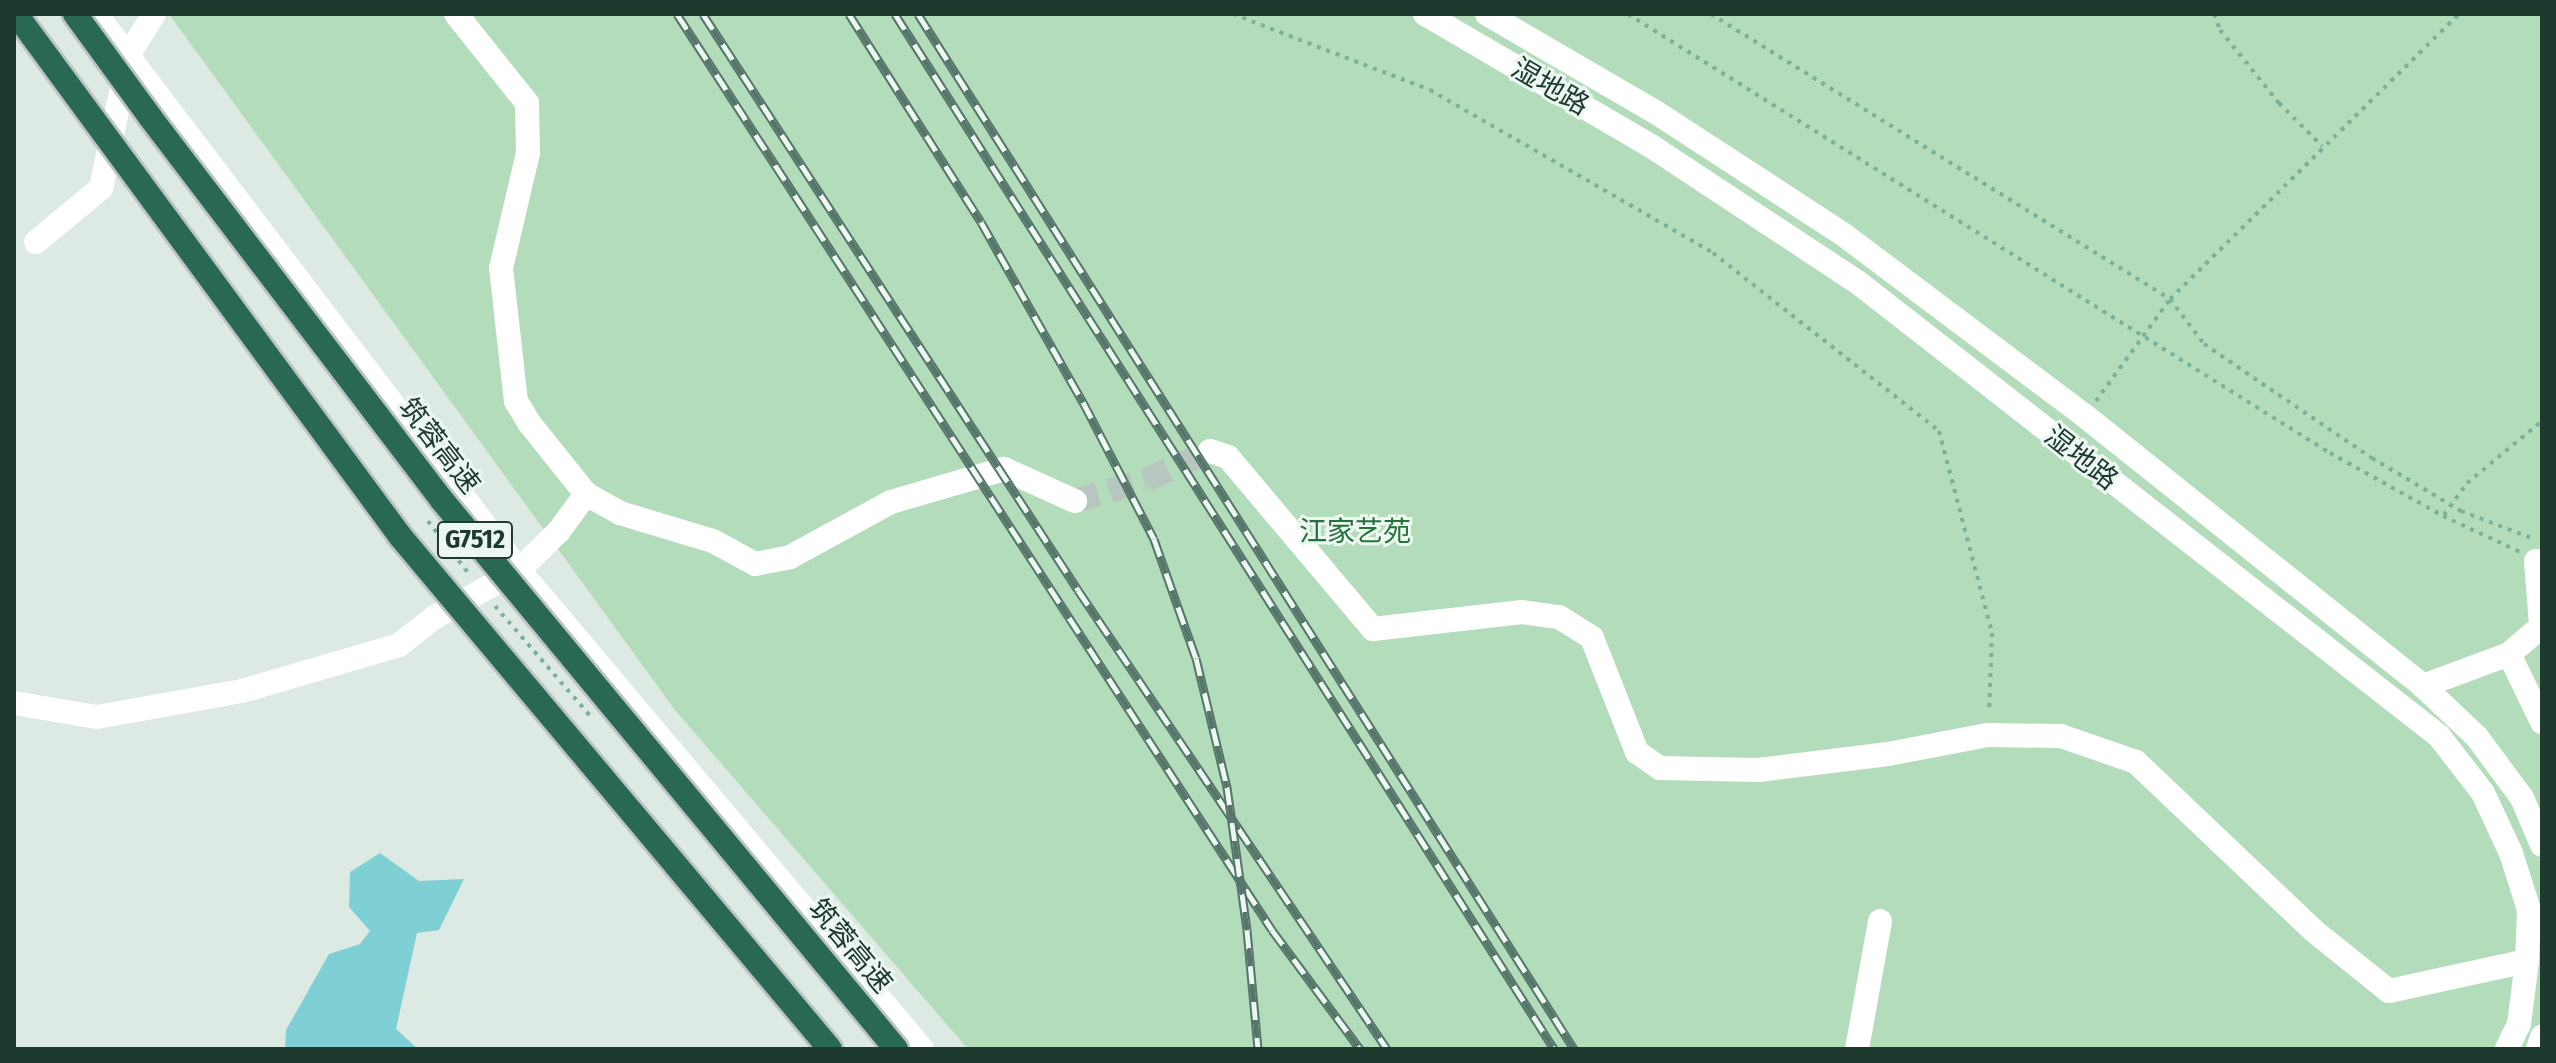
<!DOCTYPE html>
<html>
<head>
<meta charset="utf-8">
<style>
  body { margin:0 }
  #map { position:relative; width:2556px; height:1063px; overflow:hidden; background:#ddeae3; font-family:"Fira Sans Condensed","Noto Sans SC",sans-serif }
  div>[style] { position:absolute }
  .green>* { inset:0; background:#b3ddba }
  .water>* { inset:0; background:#7fd0d4 }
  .minor-tunnel>* { height:24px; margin-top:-12px; transform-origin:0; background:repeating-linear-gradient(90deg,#b7c7bf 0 24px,transparent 0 36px) }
  .path>* { height:4px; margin-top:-2px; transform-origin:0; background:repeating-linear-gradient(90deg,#7bb099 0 4px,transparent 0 10px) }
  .minor>* { height:24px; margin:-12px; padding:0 12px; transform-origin:12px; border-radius:12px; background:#fff }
  .rail>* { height:9px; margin-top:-4.5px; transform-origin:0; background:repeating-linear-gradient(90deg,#edf7f1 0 18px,#57766b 0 36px); box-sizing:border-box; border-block:2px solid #57766b }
  .bridges { filter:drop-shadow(2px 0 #bcc4c1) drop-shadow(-2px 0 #bcc4c1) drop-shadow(0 2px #bcc4c1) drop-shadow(0 -2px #bcc4c1) }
  .highway-bridge>* { height:24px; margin:-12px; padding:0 12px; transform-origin:12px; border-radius:12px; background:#286854 }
  span { translate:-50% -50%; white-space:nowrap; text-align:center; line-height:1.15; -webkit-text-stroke:6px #edf7f1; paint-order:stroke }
  .shield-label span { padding:2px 6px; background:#edf7f1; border:2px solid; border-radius:6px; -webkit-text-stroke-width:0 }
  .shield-label { font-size:26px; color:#1e3a2f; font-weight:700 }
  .street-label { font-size:28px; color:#1e3a2f }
  .park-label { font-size:28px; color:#25733b }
  .frame { position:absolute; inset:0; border:16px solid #1e3a2f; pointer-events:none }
</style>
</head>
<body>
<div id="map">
  <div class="green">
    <div style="clip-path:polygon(169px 14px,2542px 14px,2542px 1049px,968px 1049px,675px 710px)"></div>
  </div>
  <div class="water">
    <div style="clip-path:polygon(380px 853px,419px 881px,464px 879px,439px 930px,417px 933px,396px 1029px,418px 1049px,285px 1049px,286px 1030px,329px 954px,360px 944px,370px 931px,349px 907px,350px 872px)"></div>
  </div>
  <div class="minor-tunnel">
    <div style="left:1075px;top:501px;width:74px;rotate:-16.5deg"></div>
    <div style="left:1146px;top:480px;width:70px;rotate:-24.4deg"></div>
  </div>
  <div class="path">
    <div style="left:1233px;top:14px;width:211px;rotate:21.1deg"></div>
    <div style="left:1430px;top:90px;width:327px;rotate:29.9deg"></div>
    <div style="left:1713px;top:253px;width:288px;rotate:38.2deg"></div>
    <div style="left:1939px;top:431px;width:209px;rotate:75.3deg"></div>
    <div style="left:1992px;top:633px;width:80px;rotate:92.1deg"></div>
    <div style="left:1628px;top:14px;width:828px;rotate:32.02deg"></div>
    <div style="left:2330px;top:453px;width:129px;rotate:29.1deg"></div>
    <div style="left:2443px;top:516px;width:85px;rotate:25.1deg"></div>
    <div style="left:1711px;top:14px;width:540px;rotate:31.84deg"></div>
    <div style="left:2170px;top:299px;width:56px;rotate:52.9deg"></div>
    <div style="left:2204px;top:344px;width:203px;rotate:34.2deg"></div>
    <div style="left:2372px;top:458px;width:104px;rotate:30.8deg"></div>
    <div style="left:2461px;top:511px;width:78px;rotate:21deg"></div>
    <div style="left:2214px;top:14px;width:17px;rotate:69deg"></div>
    <div style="left:2220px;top:30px;width:94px;rotate:51.1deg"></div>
    <div style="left:2279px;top:103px;width:61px;rotate:45deg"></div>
    <div style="left:2096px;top:401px;width:126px;rotate:-54deg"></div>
    <div style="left:2170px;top:299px;width:406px;rotate:-44.6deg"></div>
    <div style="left:2444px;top:515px;width:39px;rotate:-54deg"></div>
    <div style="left:2467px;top:483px;width:97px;rotate:-39.6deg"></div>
    <div style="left:428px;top:521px;width:67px;rotate:52.3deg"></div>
    <div style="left:495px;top:606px;width:147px;rotate:49.1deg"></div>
  </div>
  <div class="minor">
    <div style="left:96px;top:14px;width:699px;rotate:52.74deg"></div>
    <div style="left:519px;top:570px;width:626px;rotate:49.92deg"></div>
    <div style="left:456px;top:14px;width:114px;rotate:51.4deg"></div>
    <div style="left:527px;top:103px;width:50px;rotate:88.9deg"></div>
    <div style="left:528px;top:153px;width:118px;rotate:103.2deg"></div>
    <div style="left:501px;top:268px;width:134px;rotate:83.6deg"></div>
    <div style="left:516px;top:401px;width:27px;rotate:59deg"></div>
    <div style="left:530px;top:424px;width:90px;rotate:51.3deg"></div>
    <div style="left:586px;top:494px;width:39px;rotate:29deg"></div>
    <div style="left:620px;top:513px;width:97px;rotate:16.8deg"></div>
    <div style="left:713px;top:541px;width:48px;rotate:28.7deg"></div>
    <div style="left:755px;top:564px;width:36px;rotate:-11deg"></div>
    <div style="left:790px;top:557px;width:115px;rotate:-28.6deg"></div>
    <div style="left:891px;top:502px;width:118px;rotate:-16.3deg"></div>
    <div style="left:1004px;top:469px;width:78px;rotate:24.3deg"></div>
    <div style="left:1425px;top:14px;width:262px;rotate:30.3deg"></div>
    <div style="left:1651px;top:146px;width:250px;rotate:33.4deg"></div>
    <div style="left:1860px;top:284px;width:735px;rotate:37.98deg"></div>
    <div style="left:2439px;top:736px;width:72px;rotate:52.3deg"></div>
    <div style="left:2483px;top:793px;width:66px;rotate:65deg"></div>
    <div style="left:2511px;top:853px;width:60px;rotate:72.5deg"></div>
    <div style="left:2529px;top:910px;width:51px;rotate:92.2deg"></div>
    <div style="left:2527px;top:961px;width:64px;rotate:97.2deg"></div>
    <div style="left:2519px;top:1024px;width:28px;rotate:116deg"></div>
    <div style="left:1487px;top:14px;width:197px;rotate:30.2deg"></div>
    <div style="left:1657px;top:113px;width:223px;rotate:33.1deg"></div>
    <div style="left:1844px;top:235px;width:301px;rotate:36.9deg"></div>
    <div style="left:2085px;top:416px;width:433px;rotate:38.6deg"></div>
    <div style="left:2423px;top:686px;width:74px;rotate:43.4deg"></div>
    <div style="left:2477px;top:737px;width:76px;rotate:53.6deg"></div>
    <div style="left:2522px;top:798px;width:51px;rotate:66.9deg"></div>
    <div style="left:36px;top:242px;width:85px;rotate:-39.7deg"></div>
    <div style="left:101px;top:188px;width:137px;rotate:-78.2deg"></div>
    <div style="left:129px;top:54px;width:47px;rotate:-58deg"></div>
    <div style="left:1210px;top:451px;width:19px;rotate:18deg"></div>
    <div style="left:1228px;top:457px;width:225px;rotate:49.9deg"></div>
    <div style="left:1373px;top:629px;width:150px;rotate:-6.5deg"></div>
    <div style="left:1522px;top:612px;width:37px;rotate:8deg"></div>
    <div style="left:1559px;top:617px;width:39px;rotate:32deg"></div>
    <div style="left:1592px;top:638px;width:123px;rotate:68.5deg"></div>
    <div style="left:1637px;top:752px;width:28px;rotate:35deg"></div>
    <div style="left:1660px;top:768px;width:98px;rotate:1.2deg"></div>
    <div style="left:1758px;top:770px;width:131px;rotate:-7deg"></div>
    <div style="left:1888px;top:754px;width:102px;rotate:-10.8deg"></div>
    <div style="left:1988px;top:735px;width:73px;rotate:0.8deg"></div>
    <div style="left:2061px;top:736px;width:79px;rotate:19.1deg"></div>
    <div style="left:2136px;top:762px;width:245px;rotate:43.5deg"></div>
    <div style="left:2314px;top:931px;width:96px;rotate:38.7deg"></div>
    <div style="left:2389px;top:991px;width:141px;rotate:-12.3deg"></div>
    <div style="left:2536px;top:561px;width:64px;rotate:85.5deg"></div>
    <div style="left:2509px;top:654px;width:76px;rotate:64.1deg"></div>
    <div style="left:2423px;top:686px;width:92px;rotate:-20.4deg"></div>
    <div style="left:2509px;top:654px;width:43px;rotate:-40.3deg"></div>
    <div style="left:14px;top:703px;width:84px;rotate:9.6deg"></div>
    <div style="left:97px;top:717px;width:147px;rotate:-10.2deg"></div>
    <div style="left:242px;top:691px;width:164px;rotate:-16.3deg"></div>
    <div style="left:399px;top:645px;width:46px;rotate:-37.9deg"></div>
    <div style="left:435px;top:617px;width:96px;rotate:-29.2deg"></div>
    <div style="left:519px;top:570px;width:56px;rotate:-44.3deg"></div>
    <div style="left:559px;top:531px;width:46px;rotate:-53.9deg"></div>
    <div style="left:1857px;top:1049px;width:130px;rotate:-79.8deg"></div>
    <div style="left:2538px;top:1049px;width:13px;rotate:-72deg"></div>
  </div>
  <div class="rail">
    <div style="left:677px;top:14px;width:1092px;rotate:56.99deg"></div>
    <div style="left:1272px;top:930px;width:148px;rotate:53.5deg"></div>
    <div style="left:703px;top:14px;width:687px;rotate:56.93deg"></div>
    <div style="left:1078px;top:590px;width:553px;rotate:56.05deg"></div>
    <div style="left:849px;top:14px;width:246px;rotate:57.6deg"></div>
    <div style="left:981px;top:222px;width:207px;rotate:60.5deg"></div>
    <div style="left:1083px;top:402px;width:154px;rotate:62.6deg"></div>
    <div style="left:1154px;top:539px;width:126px;rotate:70.6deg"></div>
    <div style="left:1196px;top:658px;width:133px;rotate:76.5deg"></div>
    <div style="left:1227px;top:787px;width:144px;rotate:82deg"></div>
    <div style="left:1247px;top:930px;width:120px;rotate:84.7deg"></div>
    <div style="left:895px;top:14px;width:1227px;rotate:57.51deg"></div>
    <div style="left:918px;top:14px;width:1225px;rotate:57.63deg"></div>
  </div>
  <div class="bridges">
    <div class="highway-bridge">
      <div style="left:16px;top:14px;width:648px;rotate:53.66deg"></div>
      <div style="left:400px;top:536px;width:669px;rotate:50.03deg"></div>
      <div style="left:75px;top:14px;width:127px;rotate:53.9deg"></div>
      <div style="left:150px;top:117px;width:480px;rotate:52.7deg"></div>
      <div style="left:441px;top:499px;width:714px;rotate:50.4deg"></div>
    </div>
  </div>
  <div class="shield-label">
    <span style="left:475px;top:540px">G7512</span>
  </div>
  <div class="street-label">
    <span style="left:1550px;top:87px;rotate:30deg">湿地路</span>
    <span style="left:439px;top:446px;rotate:52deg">筑蓉高速</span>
    <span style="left:2081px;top:458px;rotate:38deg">湿地路</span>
    <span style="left:850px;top:946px;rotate:50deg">筑蓉高速</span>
  </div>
  <div class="park-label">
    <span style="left:1355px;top:532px">江家艺苑</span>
  </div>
  <div class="frame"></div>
</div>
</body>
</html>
